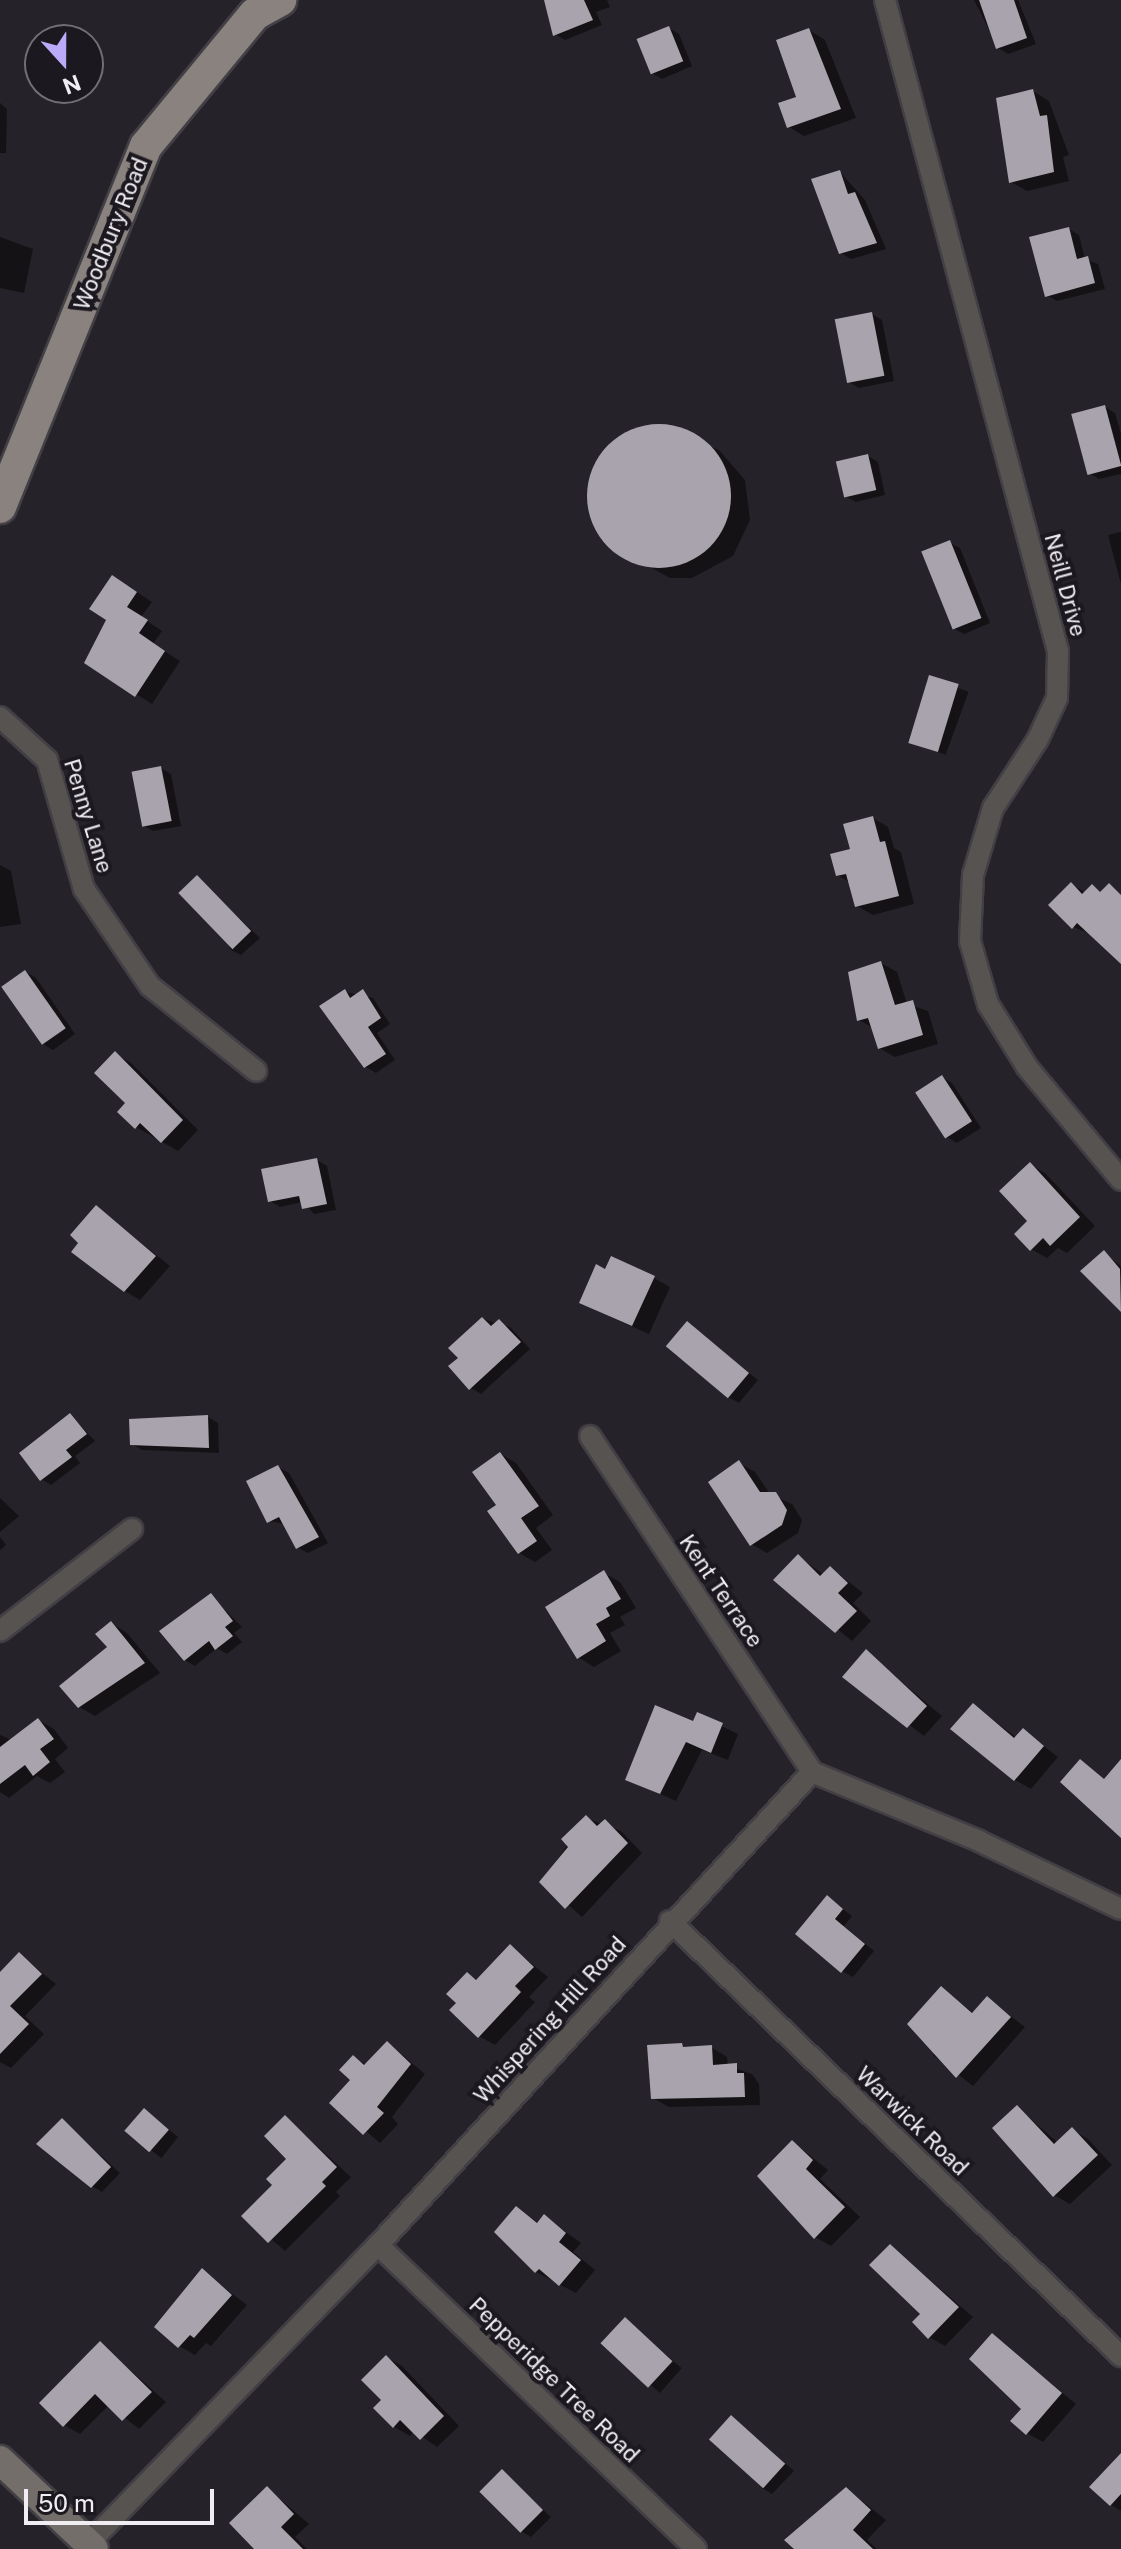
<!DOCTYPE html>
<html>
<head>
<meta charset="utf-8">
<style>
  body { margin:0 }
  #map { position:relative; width:1121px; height:2549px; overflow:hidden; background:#262229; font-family:"Public Sans",sans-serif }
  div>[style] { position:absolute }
  .shadow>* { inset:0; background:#0007; transform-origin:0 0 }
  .building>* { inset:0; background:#a8a3ac; transform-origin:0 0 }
  .round { border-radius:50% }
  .roads { filter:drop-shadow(2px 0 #423f45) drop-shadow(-2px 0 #423f45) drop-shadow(0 2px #423f45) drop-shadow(0 -2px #423f45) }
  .street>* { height:20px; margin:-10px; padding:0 10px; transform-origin:10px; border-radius:10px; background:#575351 }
  .secondary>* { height:28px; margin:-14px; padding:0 14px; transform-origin:14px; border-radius:14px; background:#746e6a }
  .primary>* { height:32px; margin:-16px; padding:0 16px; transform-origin:16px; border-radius:16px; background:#8a827e }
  span { translate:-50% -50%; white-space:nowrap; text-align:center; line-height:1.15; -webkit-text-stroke:8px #1c181f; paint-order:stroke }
  .street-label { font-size:22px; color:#f1eef3 }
  .north { position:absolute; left:24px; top:24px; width:80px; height:80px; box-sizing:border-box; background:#1c181f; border:2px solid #716e74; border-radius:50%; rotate:159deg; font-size:22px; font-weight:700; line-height:32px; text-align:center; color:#f1eef3 }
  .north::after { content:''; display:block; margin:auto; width:28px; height:36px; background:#baaaf7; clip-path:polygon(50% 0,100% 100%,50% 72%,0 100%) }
  .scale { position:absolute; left:24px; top:2489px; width:190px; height:36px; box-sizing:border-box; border:4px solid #f1eef3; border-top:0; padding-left:10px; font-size:24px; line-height:28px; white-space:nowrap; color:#f1eef3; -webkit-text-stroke:6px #1c181f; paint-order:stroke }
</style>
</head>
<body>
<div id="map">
  <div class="shadow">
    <div style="clip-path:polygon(544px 0,607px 0,610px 7px,596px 12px,602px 25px,565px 40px,555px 34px)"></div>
    <div style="clip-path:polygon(974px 0,1018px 0,1036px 44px,1008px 54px,998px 48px)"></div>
    <div style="clip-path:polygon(669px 28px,679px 34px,692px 66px,662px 79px,652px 73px)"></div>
    <div style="clip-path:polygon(809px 30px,825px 40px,856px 118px,804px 136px,789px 127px)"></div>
    <div style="clip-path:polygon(1033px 91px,1049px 101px,1069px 155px,1063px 157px,1069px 181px,1027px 191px,1011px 182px)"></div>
    <div style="clip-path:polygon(0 103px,7px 109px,6px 153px,0 153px)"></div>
    <div style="clip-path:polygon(840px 172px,865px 200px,886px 249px,851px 259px,841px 253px)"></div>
    <div style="clip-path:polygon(1069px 229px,1079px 235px,1085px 259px,1098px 264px,1105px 289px,1057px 301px,1046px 295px)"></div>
    <div style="clip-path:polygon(0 237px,33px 249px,24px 293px,0 288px)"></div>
    <div style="clip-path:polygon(872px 314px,882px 320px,894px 381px,859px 388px,849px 382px)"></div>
    <div style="clip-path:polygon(1105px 407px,1115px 413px,1121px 434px,1121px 474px,1099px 479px,1089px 473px)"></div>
    <div style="clip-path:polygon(658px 426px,719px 450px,745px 480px,750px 520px,733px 556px,692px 578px,670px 578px,629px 556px,607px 543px,594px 525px,590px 479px,615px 441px)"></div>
    <div style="clip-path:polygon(868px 456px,878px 462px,885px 495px,856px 502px,845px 496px)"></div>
    <div style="clip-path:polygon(1121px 532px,1121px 584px,1108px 535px)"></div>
    <div style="clip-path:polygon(950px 543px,960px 548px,990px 623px,964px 634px,953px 628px)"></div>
    <div style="clip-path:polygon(128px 586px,152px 602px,141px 617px,162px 631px,153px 644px,180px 661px,152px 704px,86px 663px)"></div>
    <div style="left:931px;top:678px;width:40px;height:67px;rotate:20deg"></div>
    <div style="clip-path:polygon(161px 768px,171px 774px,181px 826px,153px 831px,143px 825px)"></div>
    <div style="clip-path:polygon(873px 818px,888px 827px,894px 848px,901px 852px,914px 904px,873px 915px,857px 906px,851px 883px,837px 875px)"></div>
    <div style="clip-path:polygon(0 865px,11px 871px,21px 924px,0 927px)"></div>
    <div style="clip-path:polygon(197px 878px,260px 938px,241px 955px,231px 950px)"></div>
    <div style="clip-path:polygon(1072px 885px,1086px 893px,1092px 886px,1121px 908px,1121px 962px,1091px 934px,1073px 927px)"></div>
    <div style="clip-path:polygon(881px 963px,897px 972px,907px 1004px,928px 1011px,938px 1044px,895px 1057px,879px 1048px,873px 1028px,859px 1020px)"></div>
    <div style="clip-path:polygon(26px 972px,36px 978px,75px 1034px,53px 1050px,43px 1044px)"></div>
    <div style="clip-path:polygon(345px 992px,373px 998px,390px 1024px,377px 1033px,395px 1060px,376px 1073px,366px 1067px,322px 1006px)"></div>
    <div style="clip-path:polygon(115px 1054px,131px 1063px,198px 1130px,178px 1151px,136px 1127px)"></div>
    <div style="clip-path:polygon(942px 1077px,952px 1083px,981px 1128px,957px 1143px,947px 1137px)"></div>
    <div style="clip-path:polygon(317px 1160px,327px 1166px,336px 1210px,314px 1214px,303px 1202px,280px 1207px,270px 1201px)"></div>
    <div style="clip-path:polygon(1030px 1164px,1046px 1174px,1095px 1226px,1067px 1253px,1058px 1248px,1047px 1258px,1031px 1249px)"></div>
    <div style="clip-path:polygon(96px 1207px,170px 1266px,140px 1300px,125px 1291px)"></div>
    <div style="clip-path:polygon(1104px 1253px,1121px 1266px,1121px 1310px,1083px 1271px)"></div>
    <div style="clip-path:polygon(606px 1272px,654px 1278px,670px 1287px,649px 1334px,597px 1311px)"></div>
    <div style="clip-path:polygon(483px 1319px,510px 1327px,530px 1349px,481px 1394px,471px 1388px,460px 1358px)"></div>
    <div style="clip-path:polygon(687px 1323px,758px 1380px,739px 1403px,728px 1397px)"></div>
    <div style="clip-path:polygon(70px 1415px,95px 1441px,75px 1456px,80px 1463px,51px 1485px,41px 1479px)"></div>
    <div style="clip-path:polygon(208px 1417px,218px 1423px,219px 1453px,142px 1450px,132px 1444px)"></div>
    <div style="clip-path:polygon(501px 1454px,516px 1463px,553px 1515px,536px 1528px,552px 1550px,535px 1562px,519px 1553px,499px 1505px)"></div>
    <div style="clip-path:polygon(739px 1463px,755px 1472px,770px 1494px,792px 1504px,802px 1520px,798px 1533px,767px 1553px,751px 1544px)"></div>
    <div style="clip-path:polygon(278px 1467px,289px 1473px,328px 1543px,308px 1553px,297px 1547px,285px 1524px,269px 1521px)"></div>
    <div style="clip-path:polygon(0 1498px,19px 1516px,0 1532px)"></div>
    <div style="clip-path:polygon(0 1537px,6px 1545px,0 1550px)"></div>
    <div style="clip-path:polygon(798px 1556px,824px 1575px,831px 1568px,863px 1593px,853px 1603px,871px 1621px,852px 1641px,776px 1579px)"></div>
    <div style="clip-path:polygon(604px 1573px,620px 1582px,636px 1608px,620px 1617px,625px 1625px,610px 1633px,621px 1651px,594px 1667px,578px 1657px)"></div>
    <div style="clip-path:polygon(211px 1596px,242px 1627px,234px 1633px,242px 1642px,227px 1654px,217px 1648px,195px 1666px,185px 1660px)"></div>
    <div style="clip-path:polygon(111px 1623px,127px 1633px,160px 1673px,95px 1716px,79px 1707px,109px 1647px)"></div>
    <div style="clip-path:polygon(866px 1652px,942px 1716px,924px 1736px,845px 1677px)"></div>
    <div style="clip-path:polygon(973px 1705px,1017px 1738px,1024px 1731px,1058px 1757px,1031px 1789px,1015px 1780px)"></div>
    <div style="clip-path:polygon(698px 1715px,738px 1734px,728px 1760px,702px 1750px,676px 1801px,627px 1779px,694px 1723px)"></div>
    <div style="clip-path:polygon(38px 1720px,54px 1729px,68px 1748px,55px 1759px,65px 1772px,50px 1783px,37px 1776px,9px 1798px,0 1792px,0 1735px,12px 1740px)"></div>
    <div style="clip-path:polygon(586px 1818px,621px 1831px,642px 1853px,582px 1917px,542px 1882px)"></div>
    <div style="clip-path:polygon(828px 1898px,852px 1916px,844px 1926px,874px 1951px,853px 1977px,842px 1971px)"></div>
    <div style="clip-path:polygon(510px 1946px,548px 1977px,529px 1997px,535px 2002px,495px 2045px,479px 2036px,459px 2003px,467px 1974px,478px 1980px)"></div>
    <div style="clip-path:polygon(20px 1955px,56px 1984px,25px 2016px,44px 2034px,11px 2068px,0 2062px,0 1975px)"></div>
    <div style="clip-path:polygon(941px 1989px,974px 2013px,987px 1998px,1025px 2027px,973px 2086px,933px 2055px,938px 2049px)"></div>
    <div style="clip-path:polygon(388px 2043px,425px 2074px,392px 2117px,398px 2124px,380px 2143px,332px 2102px,353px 2080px,354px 2058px,367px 2065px)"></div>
    <div style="clip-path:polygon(711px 2047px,727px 2057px,728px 2066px,752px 2074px,759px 2084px,760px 2105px,669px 2107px,653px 2098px)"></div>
    <div style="clip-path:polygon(1017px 2107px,1058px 2143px,1072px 2130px,1088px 2139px,1112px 2165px,1070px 2204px,1054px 2195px)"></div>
    <div style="left:145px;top:2111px;width:42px;height:27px;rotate:38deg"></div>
    <div style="clip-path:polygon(285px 2117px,351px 2177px,336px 2192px,340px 2196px,285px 2251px,244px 2216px,275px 2185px,289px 2160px)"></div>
    <div style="clip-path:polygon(62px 2120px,120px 2173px,102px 2192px,92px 2186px)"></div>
    <div style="clip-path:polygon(793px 2142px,828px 2170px,820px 2179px,860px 2217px,831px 2246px,815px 2237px)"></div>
    <div style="clip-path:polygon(516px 2208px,539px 2223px,545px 2217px,581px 2243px,573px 2252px,595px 2270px,576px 2293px,536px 2272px,497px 2232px)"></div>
    <div style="clip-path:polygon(890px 2246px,973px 2317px,945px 2346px,929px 2337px)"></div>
    <div style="clip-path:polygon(202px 2271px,247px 2305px,211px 2346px,206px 2343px,195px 2355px,179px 2346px)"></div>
    <div style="left:625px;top:2319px;width:75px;height:33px;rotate:41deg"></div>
    <div style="clip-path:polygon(992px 2335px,1076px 2404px,1043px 2442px,1027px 2433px,1023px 2409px)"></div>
    <div style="clip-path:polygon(101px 2344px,166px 2402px,139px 2429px,109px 2405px,80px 2434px,64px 2425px)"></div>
    <div style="clip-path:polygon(386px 2357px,402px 2366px,459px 2426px,437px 2447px,414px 2431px,410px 2436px,394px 2427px,384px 2400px)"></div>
    <div style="clip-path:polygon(732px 2417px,794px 2471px,772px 2494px,762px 2488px)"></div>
    <div style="clip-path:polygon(1121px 2456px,1121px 2511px,1111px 2505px)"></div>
    <div style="clip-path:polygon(502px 2472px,551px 2517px,531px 2537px,521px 2531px)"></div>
    <div style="clip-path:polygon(267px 2488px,309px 2524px,295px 2537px,307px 2549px,257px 2549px)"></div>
    <div style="clip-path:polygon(847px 2489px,886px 2520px,867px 2540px,877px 2549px,797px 2549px)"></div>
  </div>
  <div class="building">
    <div style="clip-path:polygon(544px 0,584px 0,593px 20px,553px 36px)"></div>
    <div style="clip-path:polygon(979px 0,1014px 0,1027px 38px,996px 49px)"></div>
    <div style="left:669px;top:26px;width:38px;height:35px;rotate:68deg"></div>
    <div style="clip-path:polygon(809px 28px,841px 109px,787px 128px,778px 103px,796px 97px,776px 40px)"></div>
    <div style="clip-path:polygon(1033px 89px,1040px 116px,1047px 115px,1054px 172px,1009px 183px,996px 98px)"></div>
    <div style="clip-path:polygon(840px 170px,848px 194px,855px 192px,877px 243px,839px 254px,811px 179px)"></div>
    <div style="clip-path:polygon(1069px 227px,1077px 259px,1088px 256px,1095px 283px,1045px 297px,1029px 237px)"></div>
    <div style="left:872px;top:312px;width:65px;height:38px;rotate:79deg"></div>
    <div style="left:1105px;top:405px;width:63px;height:35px;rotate:75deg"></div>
    <div class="round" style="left:587px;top:424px;width:144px;height:144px"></div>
    <div style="left:868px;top:454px;width:37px;height:33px;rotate:77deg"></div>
    <div style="left:950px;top:540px;width:84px;height:31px;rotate:68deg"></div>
    <div style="clip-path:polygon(112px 575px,137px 592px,127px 607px,148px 620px,139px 633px,165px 651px,135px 697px,84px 663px,106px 620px,89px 609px)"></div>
    <div style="left:929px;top:675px;width:31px;height:71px;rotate:17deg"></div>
    <div style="left:161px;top:766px;width:56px;height:30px;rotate:79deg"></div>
    <div style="clip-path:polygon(873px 816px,880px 842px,885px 841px,899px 896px,855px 907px,846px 874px,836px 876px,830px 854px,850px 849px,843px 824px)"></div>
    <div style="left:197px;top:875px;width:78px;height:26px;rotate:46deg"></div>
    <div style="clip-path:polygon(1071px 882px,1082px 894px,1092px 884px,1100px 892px,1109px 883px,1121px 895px,1121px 964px,1077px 923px,1072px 929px,1048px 905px)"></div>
    <div style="clip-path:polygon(881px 961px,895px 1005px,913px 1000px,923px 1035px,878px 1049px,868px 1018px,857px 1021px,848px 972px)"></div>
    <div style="left:25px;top:970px;width:71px;height:29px;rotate:55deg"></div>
    <div style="clip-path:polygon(345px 989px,350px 998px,363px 989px,381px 1018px,368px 1027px,386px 1054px,364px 1068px,319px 1006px)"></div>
    <div style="clip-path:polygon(115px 1051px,183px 1120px,161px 1143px,140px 1123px,135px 1129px,117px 1112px,125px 1103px,94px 1073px)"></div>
    <div style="left:942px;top:1075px;width:55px;height:32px;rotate:57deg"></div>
    <div style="clip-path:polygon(317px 1158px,327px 1204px,302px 1209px,299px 1196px,268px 1202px,261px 1169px)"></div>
    <div style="clip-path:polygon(1030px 1162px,1080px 1217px,1050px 1246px,1043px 1238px,1030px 1251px,1014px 1234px,1027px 1221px,999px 1191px)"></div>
    <div style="clip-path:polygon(96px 1205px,156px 1256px,124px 1292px,71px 1252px,78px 1243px,70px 1235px)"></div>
    <div style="clip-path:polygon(1104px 1250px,1120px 1269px,1121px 1312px,1080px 1271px)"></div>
    <div style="clip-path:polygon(611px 1256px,655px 1276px,632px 1326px,579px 1303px,596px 1264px,605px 1269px)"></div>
    <div style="clip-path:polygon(482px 1317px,491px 1326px,499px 1319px,521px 1342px,469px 1390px,448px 1366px,458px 1358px,448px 1348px)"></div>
    <div style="left:687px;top:1321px;width:81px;height:33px;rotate:40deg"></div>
    <div style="clip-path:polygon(70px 1413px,87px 1434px,66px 1450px,72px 1457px,40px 1481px,19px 1453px)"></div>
    <div style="clip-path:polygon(208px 1415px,209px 1448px,130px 1445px,129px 1419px)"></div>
    <div style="clip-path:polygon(500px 1452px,539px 1506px,521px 1518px,537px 1541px,518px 1554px,487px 1511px,496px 1505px,472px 1472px)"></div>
    <div style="clip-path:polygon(739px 1460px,760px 1492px,776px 1492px,787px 1510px,782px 1525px,750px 1546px,708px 1482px)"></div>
    <div style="clip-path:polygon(278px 1465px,319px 1537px,296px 1549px,279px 1517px,267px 1523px,246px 1481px)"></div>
    <div style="clip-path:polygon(798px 1554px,820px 1576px,830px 1566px,848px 1583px,838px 1593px,857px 1611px,835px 1633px,773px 1580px)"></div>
    <div style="clip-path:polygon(604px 1570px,621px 1599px,606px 1608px,610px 1616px,596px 1624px,606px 1641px,577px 1659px,545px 1607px)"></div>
    <div style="clip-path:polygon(211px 1593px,233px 1621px,225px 1627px,233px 1636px,215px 1650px,209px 1641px,184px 1661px,159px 1631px)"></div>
    <div style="clip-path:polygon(111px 1621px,145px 1663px,78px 1708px,59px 1686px,107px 1647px,95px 1634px)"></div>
    <div style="clip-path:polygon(866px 1649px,927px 1706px,907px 1728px,842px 1677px)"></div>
    <div style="clip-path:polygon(973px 1703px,1014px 1738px,1023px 1728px,1044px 1746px,1014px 1781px,950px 1729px)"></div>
    <div style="clip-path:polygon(655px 1705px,693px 1721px,697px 1712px,723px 1723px,711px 1753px,686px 1742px,660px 1794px,625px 1780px)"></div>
    <div style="clip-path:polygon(38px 1718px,54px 1739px,40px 1749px,50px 1762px,33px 1776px,25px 1765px,0 1784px,0 1747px)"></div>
    <div style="clip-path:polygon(1080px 1759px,1104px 1779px,1121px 1759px,1121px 1838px,1060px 1782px)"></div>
    <div style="clip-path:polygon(586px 1815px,597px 1826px,605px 1819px,628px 1843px,565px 1909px,539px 1882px,568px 1847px,561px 1839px)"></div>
    <div style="clip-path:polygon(827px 1895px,843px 1909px,835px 1919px,865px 1944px,841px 1973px,795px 1934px)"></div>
    <div style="clip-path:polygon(510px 1944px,534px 1967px,515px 1986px,521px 1992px,478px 2038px,449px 2010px,456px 2003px,446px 1994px,467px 1972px,476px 1980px)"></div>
    <div style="clip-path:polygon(19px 1952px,42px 1974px,10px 2006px,29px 2024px,0 2054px,0 1972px)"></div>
    <div style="clip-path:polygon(941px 1986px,972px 2013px,987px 1996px,1011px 2017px,956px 2078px,907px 2024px)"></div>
    <div style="clip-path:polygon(387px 2041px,411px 2064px,377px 2107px,384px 2113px,363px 2135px,329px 2103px,350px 2080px,339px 2070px,353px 2055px,364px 2065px)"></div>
    <div style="clip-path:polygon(682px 2043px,683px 2047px,712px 2045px,713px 2065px,737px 2063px,737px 2073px,744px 2073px,745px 2097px,651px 2099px,647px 2045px)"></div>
    <div style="clip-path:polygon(1017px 2105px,1054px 2144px,1072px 2127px,1098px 2155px,1053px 2197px,992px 2128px)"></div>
    <div style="left:144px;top:2108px;width:33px;height:30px;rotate:41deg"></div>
    <div style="clip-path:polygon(285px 2115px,337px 2167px,322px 2182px,326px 2186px,268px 2243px,241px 2216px,272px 2185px,266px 2179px,286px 2159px,264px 2136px)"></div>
    <div style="clip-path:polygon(62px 2118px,111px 2167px,91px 2188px,36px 2144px)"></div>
    <div style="clip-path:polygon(792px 2140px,813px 2160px,806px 2169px,845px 2207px,814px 2239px,757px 2176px)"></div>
    <div style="clip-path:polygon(516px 2206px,537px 2223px,544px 2214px,566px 2233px,559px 2242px,581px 2260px,559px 2286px,539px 2269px,535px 2273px,494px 2232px)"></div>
    <div style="clip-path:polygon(890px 2244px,959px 2307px,928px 2339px,912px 2322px,920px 2314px,869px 2265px)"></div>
    <div style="clip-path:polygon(202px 2268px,232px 2295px,194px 2338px,190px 2335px,178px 2348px,154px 2327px)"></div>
    <div style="left:625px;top:2317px;width:65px;height:36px;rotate:43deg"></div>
    <div style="clip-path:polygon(992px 2333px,1062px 2393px,1026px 2435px,1010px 2421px,1021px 2409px,969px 2359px)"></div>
    <div style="clip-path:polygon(100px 2341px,152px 2392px,122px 2421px,95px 2394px,63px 2427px,39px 2403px)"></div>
    <div style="clip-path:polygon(386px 2355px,444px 2416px,420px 2440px,400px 2420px,393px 2428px,373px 2408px,381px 2400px,361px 2380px)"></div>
    <div style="left:731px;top:2415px;width:73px;height:33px;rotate:42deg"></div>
    <div style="clip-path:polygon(1121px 2453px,1121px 2494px,1110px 2506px,1089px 2487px)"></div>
    <div style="left:502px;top:2469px;width:58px;height:32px;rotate:45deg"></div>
    <div style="clip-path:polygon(267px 2486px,294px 2514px,281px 2527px,303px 2549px,254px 2549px,229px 2523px)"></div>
    <div style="clip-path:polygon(846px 2487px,871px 2510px,853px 2530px,873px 2549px,794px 2549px,784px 2540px)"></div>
  </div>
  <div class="roads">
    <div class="street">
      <div style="left:885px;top:0;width:674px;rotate:75.12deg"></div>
      <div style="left:1058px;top:651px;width:47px;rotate:91.2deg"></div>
      <div style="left:1057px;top:698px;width:45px;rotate:114.9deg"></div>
      <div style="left:1038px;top:739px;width:82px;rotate:123.1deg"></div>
      <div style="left:993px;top:808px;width:70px;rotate:106.6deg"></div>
      <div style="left:973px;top:875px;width:66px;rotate:92.6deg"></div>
      <div style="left:970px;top:941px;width:66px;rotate:74.1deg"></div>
      <div style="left:988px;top:1004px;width:74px;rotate:58.2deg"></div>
      <div style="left:1027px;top:1067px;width:147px;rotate:50.2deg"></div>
      <div style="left:0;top:717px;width:64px;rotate:42.5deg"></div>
      <div style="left:47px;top:760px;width:134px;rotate:74deg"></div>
      <div style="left:84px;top:889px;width:117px;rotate:55.8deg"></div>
      <div style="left:150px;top:986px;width:136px;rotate:38.7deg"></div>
      <div style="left:590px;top:1436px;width:403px;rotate:56.5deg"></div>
      <div style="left:0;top:1631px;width:167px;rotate:-37.7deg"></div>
      <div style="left:670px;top:1921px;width:627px;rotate:43.97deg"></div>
      <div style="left:378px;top:2245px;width:440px;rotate:43.7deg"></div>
      <div style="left:88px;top:2544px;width:417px;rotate:-45.9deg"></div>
      <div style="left:378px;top:2245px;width:642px;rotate:-47.46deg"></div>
      <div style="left:812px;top:1772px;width:181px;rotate:22.4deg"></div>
      <div style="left:979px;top:1841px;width:157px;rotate:25.6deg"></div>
    </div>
    <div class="secondary">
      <div style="left:0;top:2460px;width:129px;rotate:43.4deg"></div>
    </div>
    <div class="primary">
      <div style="left:0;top:507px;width:389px;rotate:-68deg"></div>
      <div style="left:146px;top:146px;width:171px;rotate:-50.5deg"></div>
      <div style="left:255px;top:14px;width:29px;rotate:-29deg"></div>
    </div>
  </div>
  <div class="street-label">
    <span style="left:111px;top:234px;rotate:-68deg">Woodbury Road</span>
    <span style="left:1065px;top:585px;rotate:75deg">Neill Drive</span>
    <span style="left:88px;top:816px;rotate:73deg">Penny Lane</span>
    <span style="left:721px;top:1591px;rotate:56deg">Kent Terrace</span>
    <span style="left:550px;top:2020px;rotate:-48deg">Whispering Hill Road</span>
    <span style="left:912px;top:2121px;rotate:44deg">Warwick Road</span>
    <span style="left:554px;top:2380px;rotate:44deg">Pepperidge Tree Road</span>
  </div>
  <div class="north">N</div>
  <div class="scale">50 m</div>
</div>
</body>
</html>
